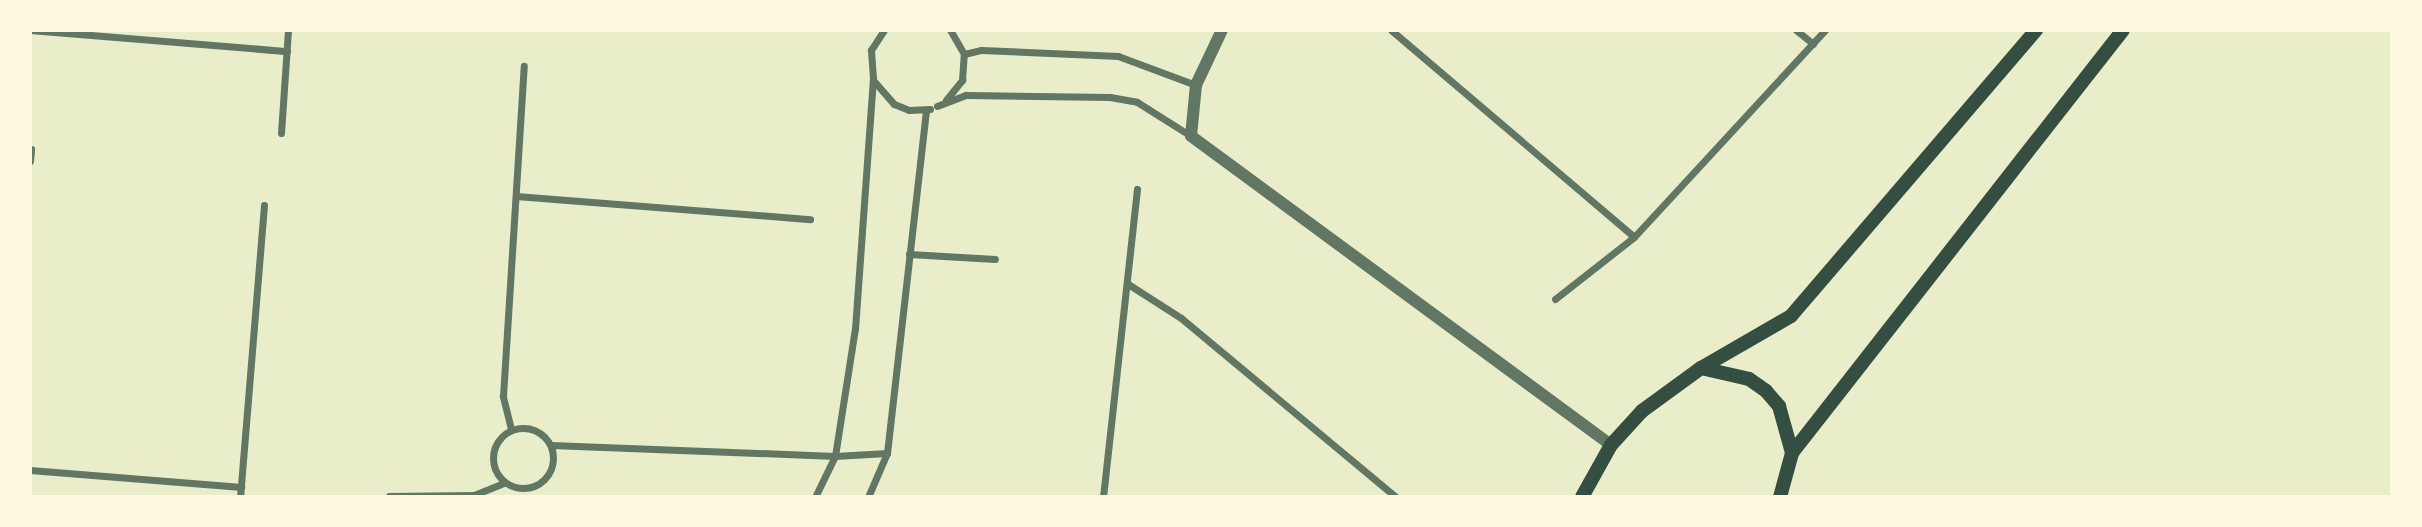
<!DOCTYPE html>
<html>
<head>
<meta charset="utf-8">
<style>
  body { margin:0 }
  #map { position:relative; width:2422px; height:527px; overflow:hidden; background:#e9edc9; font-family:"Nunito Sans",sans-serif }
  div>[style] { position:absolute }
  .minor>* { height:7px; margin:-3.5px; padding:0 3.5px; transform-origin:3.5px; border-radius:3.5px; background:#617663 }
  .minor>.ring { margin:-3.5px; padding:0; box-sizing:content-box; background:none; border:7px solid #617663; border-radius:50% }
  .tertiary>* { height:12px; margin:-6px; padding:0 6px; transform-origin:6px; border-radius:6px; background:#617663 }
  .secondary>* { height:14px; margin:-7px; padding:0 7px; transform-origin:7px; border-radius:7px; background:#344e41 }
  span { translate:-50% -50%; white-space:nowrap; text-align:center; line-height:1.15; -webkit-text-stroke:5px #fefae0; paint-order:stroke }
  .frame { position:absolute; inset:0; border:32px solid #fefae0; pointer-events:none }
</style>
</head>
<body>
<div id="map">
  <div class="minor">
    <div style="left:30px;top:30px;width:258px;rotate:4.7deg"></div>
    <div style="left:884px;top:30px;width:24px;rotate:123deg"></div>
    <div style="left:871px;top:50px;width:30px;rotate:86deg"></div>
    <div style="left:873px;top:80px;width:32px;rotate:49deg"></div>
    <div style="left:894px;top:104px;width:16px;rotate:22deg"></div>
    <div style="left:909px;top:110px;width:21px;rotate:-3deg"></div>
    <div style="left:1391px;top:30px;width:319px;rotate:40.4deg"></div>
    <div style="left:1796px;top:30px;width:22px;rotate:39deg"></div>
    <div style="left:964px;top:54px;width:17px;rotate:-13deg"></div>
    <div style="left:981px;top:50px;width:137px;rotate:2.5deg"></div>
    <div style="left:1118px;top:56px;width:83px;rotate:20.4deg"></div>
    <div style="left:946px;top:100px;width:26px;rotate:-51deg"></div>
    <div style="left:962px;top:80px;width:26px;rotate:-86deg"></div>
    <div style="left:964px;top:54px;width:28px;rotate:-120deg"></div>
    <div style="left:937px;top:106px;width:31px;rotate:-21deg"></div>
    <div style="left:966px;top:95px;width:144px;rotate:0.8deg"></div>
    <div style="left:1110px;top:97px;width:27px;rotate:10deg"></div>
    <div style="left:1137px;top:102px;width:64px;rotate:32.2deg"></div>
    <div style="left:281px;top:133px;width:103px;rotate:-86.1deg"></div>
    <div style="left:30px;top:161px;width:12px;rotate:-85deg"></div>
    <div style="left:516px;top:196px;width:295px;rotate:4.5deg"></div>
    <div style="left:909px;top:254px;width:86px;rotate:3.3deg"></div>
    <div style="left:1128px;top:284px;width:63px;rotate:32.7deg"></div>
    <div style="left:1181px;top:318px;width:280px;rotate:39.8deg"></div>
    <div style="left:1555px;top:299px;width:100px;rotate:-38.1deg"></div>
    <div style="left:1634px;top:237px;width:282px;rotate:-47.3deg"></div>
    <div class="ring" style="left:493px;top:428px;width:53px;height:53px"></div>
    <div style="left:511px;top:429px;width:34px;rotate:-104deg"></div>
    <div style="left:503px;top:396px;width:331px;rotate:-86.4deg"></div>
    <div style="left:551px;top:445px;width:284px;rotate:2.2deg"></div>
    <div style="left:835px;top:456px;width:52px;rotate:-3.3deg"></div>
    <div style="left:30px;top:470px;width:212px;rotate:4.6deg"></div>
    <div style="left:389px;top:496px;width:85px;rotate:-0.7deg"></div>
    <div style="left:474px;top:495px;width:32px;rotate:-22deg"></div>
    <div style="left:240px;top:497px;width:293px;rotate:-85.3deg"></div>
    <div style="left:815px;top:497px;width:46px;rotate:-64deg"></div>
    <div style="left:835px;top:456px;width:129px;rotate:-81.1deg"></div>
    <div style="left:855px;top:329px;width:250px;rotate:-85.9deg"></div>
    <div style="left:868px;top:497px;width:48px;rotate:-66.6deg"></div>
    <div style="left:887px;top:453px;width:345px;rotate:-83.5deg"></div>
    <div style="left:1103px;top:497px;width:310px;rotate:-83.7deg"></div>
  </div>
  <div class="tertiary">
    <div style="left:1222px;top:30px;width:61px;rotate:115.3deg"></div>
    <div style="left:1196px;top:85px;width:51px;rotate:95.6deg"></div>
    <div style="left:1191px;top:136px;width:521px;rotate:36.34deg"></div>
  </div>
  <div class="secondary">
    <div style="left:1701px;top:368px;width:49px;rotate:12.9deg"></div>
    <div style="left:1749px;top:379px;width:21px;rotate:35deg"></div>
    <div style="left:1766px;top:391px;width:20px;rotate:49deg"></div>
    <div style="left:1779px;top:406px;width:49px;rotate:74.5deg"></div>
    <div style="left:1582px;top:497px;width:60px;rotate:-60.9deg"></div>
    <div style="left:1611px;top:445px;width:46px;rotate:-47.6deg"></div>
    <div style="left:1642px;top:411px;width:73px;rotate:-36.1deg"></div>
    <div style="left:1701px;top:368px;width:104px;rotate:-30deg"></div>
    <div style="left:1791px;top:316px;width:377px;rotate:-49.4deg"></div>
    <div style="left:1780px;top:497px;width:46px;rotate:-74.7deg"></div>
    <div style="left:1792px;top:453px;width:537px;rotate:-51.96deg"></div>
  </div>
  <div class="frame"></div>
</div>
</body>
</html>
